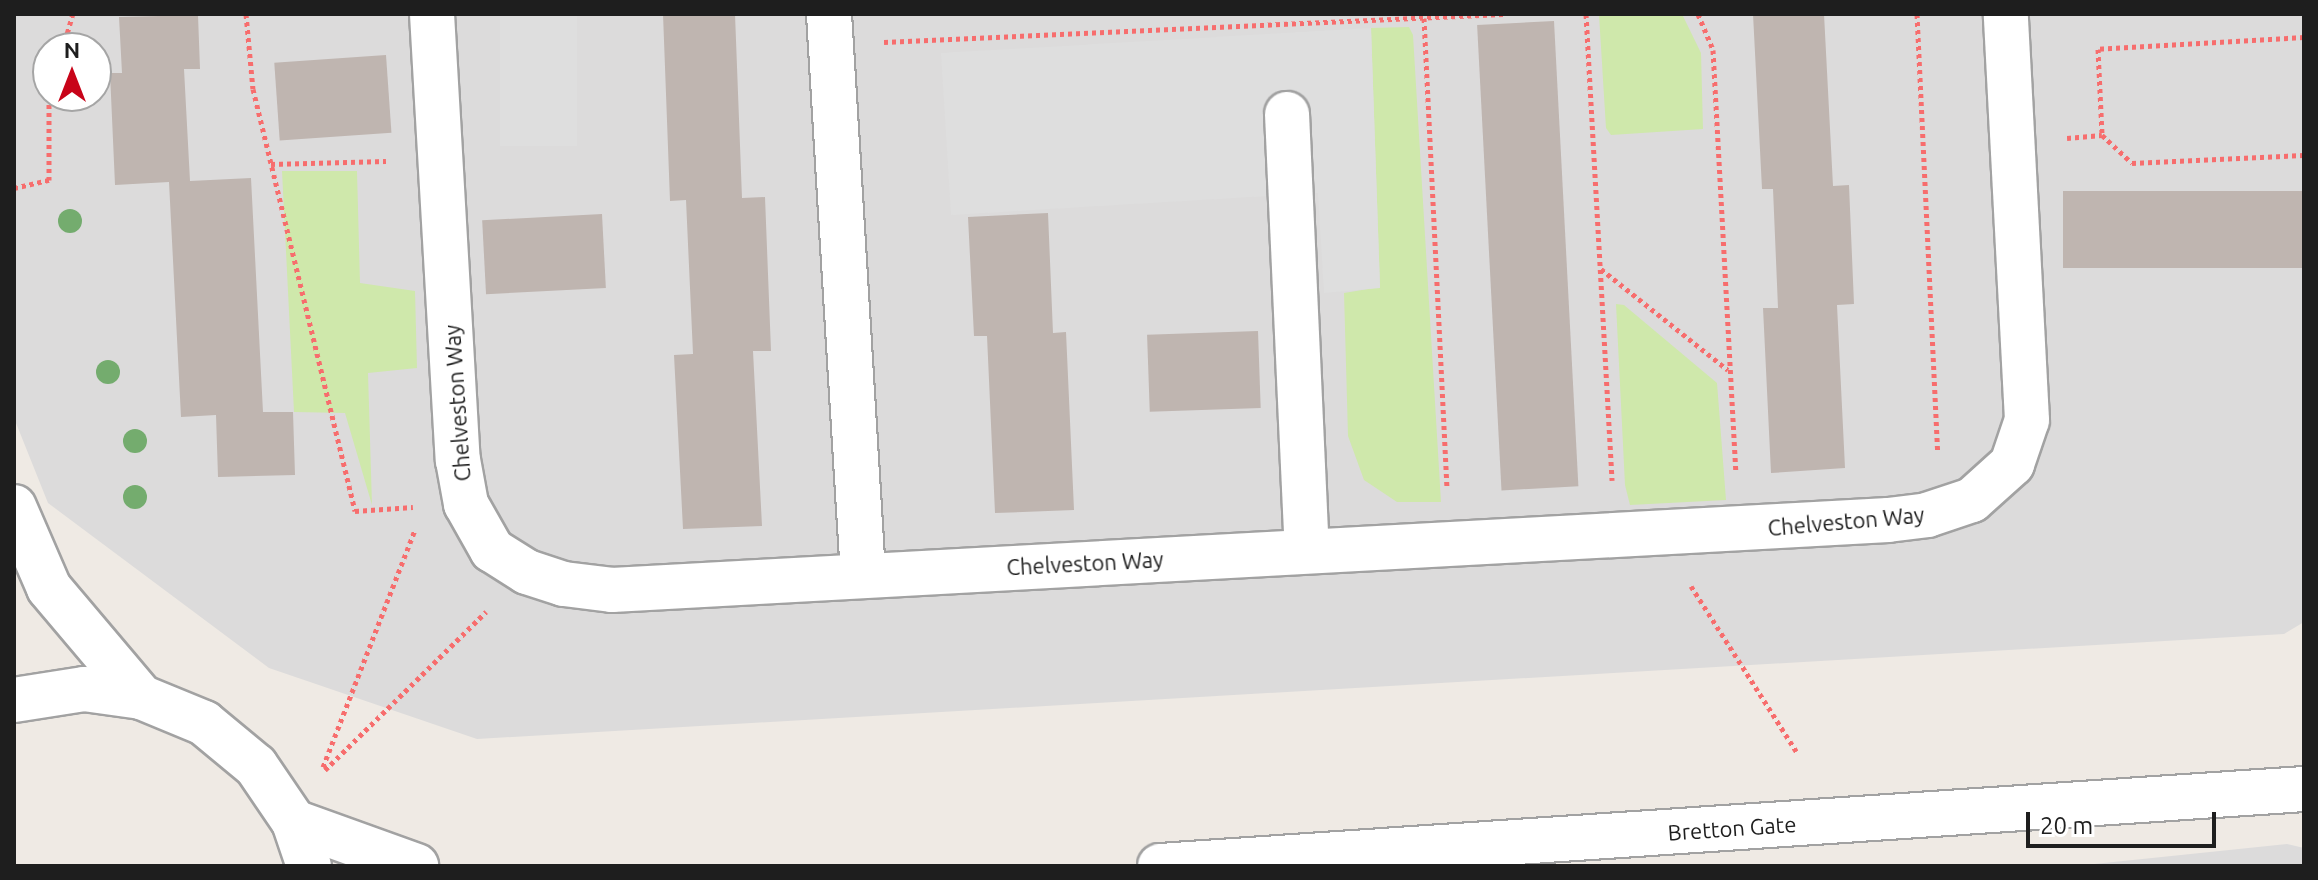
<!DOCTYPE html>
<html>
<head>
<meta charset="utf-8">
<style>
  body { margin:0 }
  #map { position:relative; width:2318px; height:880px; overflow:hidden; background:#efeae4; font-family:Ubuntu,sans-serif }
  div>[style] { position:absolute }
  .residential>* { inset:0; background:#dcdbdb }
  .grass>* { inset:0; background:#cfe8ab }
  .parking>* { inset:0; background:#dedede; transform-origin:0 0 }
  .building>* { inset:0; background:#bfb5b0; transform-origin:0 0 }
  .path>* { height:5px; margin-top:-2.5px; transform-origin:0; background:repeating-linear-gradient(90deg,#f76d6d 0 4px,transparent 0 8px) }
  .roads { filter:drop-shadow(2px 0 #a2a2a2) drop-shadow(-2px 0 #a2a2a2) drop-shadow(0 2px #a2a2a2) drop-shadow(0 -2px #a2a2a2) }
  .minor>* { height:44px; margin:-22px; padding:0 22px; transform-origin:22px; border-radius:22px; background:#fff }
  .tertiary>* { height:44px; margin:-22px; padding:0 22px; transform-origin:22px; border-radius:22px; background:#fff }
  .trees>* { width:24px; height:24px; margin:-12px; border-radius:50%; background:#74ac6e }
  span { translate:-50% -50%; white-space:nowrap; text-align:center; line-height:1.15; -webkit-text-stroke:6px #fff; paint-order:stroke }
  .street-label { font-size:22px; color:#1e1e1e }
  .frame { position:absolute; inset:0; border:16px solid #1e1e1e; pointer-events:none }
  .north { position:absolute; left:32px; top:32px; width:80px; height:80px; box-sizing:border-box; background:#fff; border:2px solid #a5a5a5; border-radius:50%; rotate:0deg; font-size:22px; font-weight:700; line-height:32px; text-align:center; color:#1e1e1e }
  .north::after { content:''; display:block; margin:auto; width:28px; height:36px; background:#c80419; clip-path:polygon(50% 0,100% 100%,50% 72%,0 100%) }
  .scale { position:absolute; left:2026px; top:812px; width:190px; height:36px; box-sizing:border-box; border:4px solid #1e1e1e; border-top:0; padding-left:10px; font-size:24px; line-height:28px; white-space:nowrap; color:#1e1e1e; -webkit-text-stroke:6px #fff; paint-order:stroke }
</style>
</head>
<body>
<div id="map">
  <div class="residential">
    <div style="clip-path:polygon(evenodd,14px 14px,2304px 14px,2304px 622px,2284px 634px,477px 739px,269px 668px,48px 503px,14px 418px,14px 14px,48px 48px,96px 48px,96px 96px,48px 96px,48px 48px)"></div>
    <div style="clip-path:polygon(2287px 844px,2304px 848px,2304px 866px,2075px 866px)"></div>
  </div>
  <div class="grass">
    <div style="clip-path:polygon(1682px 14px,1701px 53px,1703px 129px,1611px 135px,1606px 128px,1599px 15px)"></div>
    <div style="clip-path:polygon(1409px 27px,1413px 35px,1441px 502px,1397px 502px,1364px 480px,1348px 436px,1344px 293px,1380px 287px,1371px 28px)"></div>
    <div style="clip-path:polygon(282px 171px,357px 171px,360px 283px,415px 291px,417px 368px,368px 373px,372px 505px,345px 413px,294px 412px)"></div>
    <div style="clip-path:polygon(1616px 304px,1624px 305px,1717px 383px,1726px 500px,1630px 505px,1625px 485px)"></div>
  </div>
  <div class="parking">
    <div style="left:500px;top:14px;width:77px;height:132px"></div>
    <div style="clip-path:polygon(1371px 28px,1380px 288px,1324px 293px,1318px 193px,951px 215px,941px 53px)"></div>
  </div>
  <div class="building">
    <div style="clip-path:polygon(663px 14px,735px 14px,742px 198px,765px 197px,771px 351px,753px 351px,762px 526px,683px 529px,674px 355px,693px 354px,686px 200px,670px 201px)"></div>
    <div style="clip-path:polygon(1753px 14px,1824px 14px,1833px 186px,1849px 185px,1854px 304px,1837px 305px,1845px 468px,1771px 473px,1763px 308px,1778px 308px,1773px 189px,1762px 189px)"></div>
    <div style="clip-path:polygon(198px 15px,200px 69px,184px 69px,190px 181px,251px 178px,263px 412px,293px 412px,295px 475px,218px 477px,216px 415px,181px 417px,169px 182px,115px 185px,110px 73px,122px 73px,119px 17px)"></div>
    <div style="left:1554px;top:21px;width:466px;height:77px;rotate:87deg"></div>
    <div style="left:386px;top:55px;width:78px;height:112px;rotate:86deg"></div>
    <div style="left:2304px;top:191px;width:77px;height:241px;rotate:90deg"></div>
    <div style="clip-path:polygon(1048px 213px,1053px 333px,1066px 332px,1074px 510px,995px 513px,987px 336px,974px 336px,968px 217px)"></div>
    <div style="left:602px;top:214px;width:74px;height:120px;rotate:87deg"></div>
    <div style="left:1258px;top:331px;width:77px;height:111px;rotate:88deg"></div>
  </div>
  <div class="path">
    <div style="left:246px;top:14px;width:75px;rotate:84.7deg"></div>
    <div style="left:253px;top:89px;width:434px;rotate:76.4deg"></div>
    <div style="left:355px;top:511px;width:58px;rotate:-3.9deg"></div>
    <div style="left:1586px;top:14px;width:467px;rotate:86.8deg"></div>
    <div style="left:1698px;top:14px;width:39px;rotate:67deg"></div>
    <div style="left:1713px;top:50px;width:424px;rotate:86.9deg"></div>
    <div style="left:1917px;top:14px;width:439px;rotate:87.3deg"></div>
    <div style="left:1424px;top:18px;width:472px;rotate:87.2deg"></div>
    <div style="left:2304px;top:37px;width:206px;rotate:176.7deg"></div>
    <div style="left:2098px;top:49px;width:86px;rotate:87.3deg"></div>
    <div style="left:2102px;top:135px;width:41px;rotate:43deg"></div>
    <div style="left:2132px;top:163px;width:172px;rotate:-2.7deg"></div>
    <div style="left:884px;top:42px;width:620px;rotate:-2.59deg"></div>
    <div style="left:63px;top:48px;width:35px;rotate:-74deg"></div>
    <div style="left:2067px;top:138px;width:35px;rotate:-5deg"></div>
    <div style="left:271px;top:164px;width:115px;rotate:-1.5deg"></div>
    <div style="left:14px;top:188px;width:36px;rotate:-13deg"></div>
    <div style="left:49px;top:180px;width:84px;rotate:-90deg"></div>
    <div style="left:1601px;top:269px;width:162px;rotate:38.5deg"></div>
    <div style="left:1691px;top:586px;width:196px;rotate:57.5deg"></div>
    <div style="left:323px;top:767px;width:254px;rotate:-68.8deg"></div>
    <div style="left:325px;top:770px;width:226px;rotate:-44.5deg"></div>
  </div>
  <div class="roads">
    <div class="minor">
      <div style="left:432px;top:14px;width:447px;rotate:86.7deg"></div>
      <div style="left:458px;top:460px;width:45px;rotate:79.7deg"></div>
      <div style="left:466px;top:504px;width:53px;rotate:60.5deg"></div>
      <div style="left:492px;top:550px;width:41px;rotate:32.2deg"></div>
      <div style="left:527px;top:572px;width:39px;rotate:18deg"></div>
      <div style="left:564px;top:584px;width:48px;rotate:7.1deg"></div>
      <div style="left:612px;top:590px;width:1278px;rotate:-3.14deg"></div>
      <div style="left:1888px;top:520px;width:39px;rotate:-7deg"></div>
      <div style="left:1927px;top:515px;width:47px;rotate:-18.4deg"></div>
      <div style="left:1972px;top:500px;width:54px;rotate:-42deg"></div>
      <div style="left:2012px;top:464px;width:46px;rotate:-71.2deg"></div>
      <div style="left:2027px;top:420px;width:407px;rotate:-93deg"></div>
      <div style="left:829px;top:14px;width:562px;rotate:86.53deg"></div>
      <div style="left:1287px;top:114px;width:437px;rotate:87.4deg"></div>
    </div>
    <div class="tertiary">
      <div style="left:14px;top:507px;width:88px;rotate:66.6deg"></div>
      <div style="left:49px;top:588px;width:143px;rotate:49.8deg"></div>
      <div style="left:14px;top:700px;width:71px;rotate:-8.9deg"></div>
      <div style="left:84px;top:689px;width:58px;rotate:8deg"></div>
      <div style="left:141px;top:697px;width:68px;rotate:22.4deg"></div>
      <div style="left:204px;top:723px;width:67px;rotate:39.6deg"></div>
      <div style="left:256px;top:766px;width:68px;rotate:55.8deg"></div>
      <div style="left:294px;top:822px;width:46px;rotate:71.2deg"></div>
      <div style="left:294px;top:822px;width:130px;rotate:19.8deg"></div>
      <div style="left:1160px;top:866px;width:1147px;rotate:-3.85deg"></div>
    </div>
  </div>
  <div class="trees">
    <div style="left:70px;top:221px"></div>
    <div style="left:108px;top:372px"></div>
    <div style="left:135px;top:441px"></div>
    <div style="left:135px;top:497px"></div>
  </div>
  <div class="street-label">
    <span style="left:457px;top:403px;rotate:-94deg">Chelveston Way</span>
    <span style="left:1846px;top:521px;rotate:-5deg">Chelveston Way</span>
    <span style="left:1085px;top:563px;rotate:-3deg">Chelveston Way</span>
    <span style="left:1732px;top:828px;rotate:-4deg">Bretton Gate</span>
  </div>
  <div class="frame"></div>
  <div class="north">N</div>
  <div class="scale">20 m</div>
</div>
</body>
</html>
